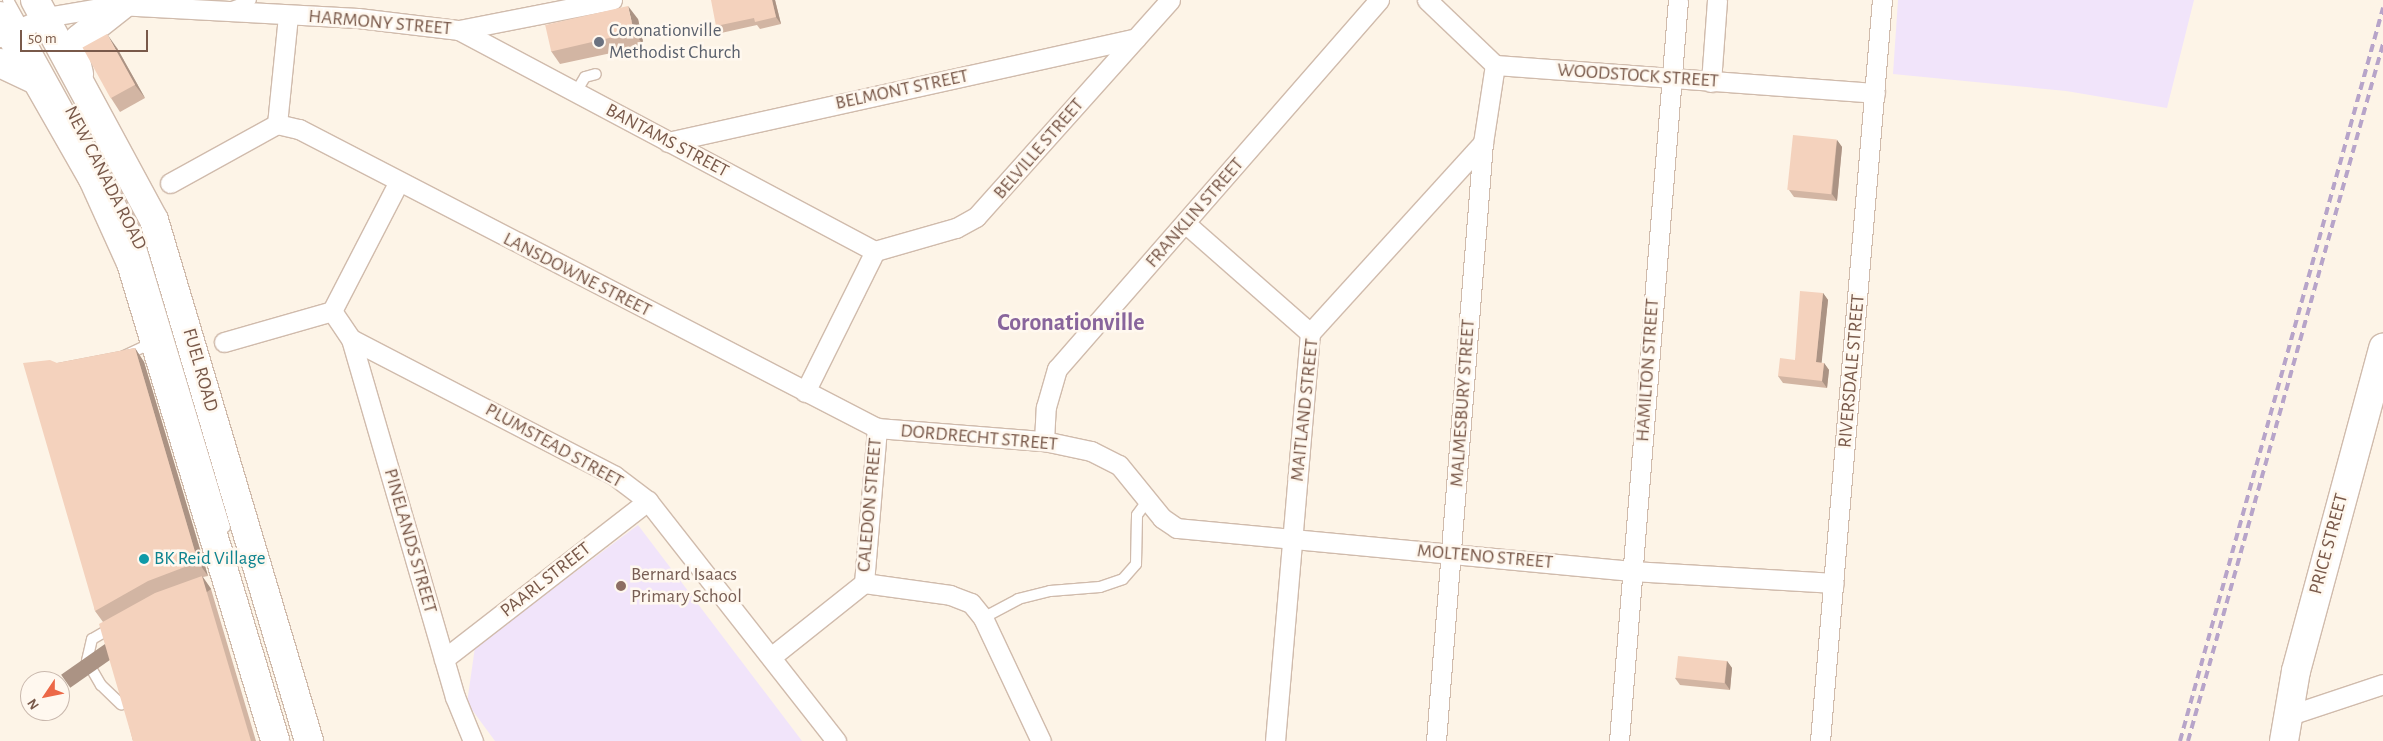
<!DOCTYPE html>
<html>
<head>
<meta charset="utf-8">
<style>
  body { margin:0 }
  #map { position:relative; width:2383px; height:741px; overflow:hidden; background:#fdf4e7; font-family:"Alegreya Sans",sans-serif }
  div>[style] { position:absolute }
  .education>* { inset:0; background:#f1e4fa }
  .roads { filter:drop-shadow(1px 0 #d0bbac) drop-shadow(-1px 0 #d0bbac) drop-shadow(0 1px #d0bbac) drop-shadow(0 -1px #d0bbac) }
  .lane>* { height:10px; margin:-5px; padding:0 5px; transform-origin:5px; border-radius:5px; background:#fff }
  .street>* { height:19px; margin:-9.5px; padding:0 9.5px; transform-origin:9.5px; border-radius:9.5px; background:#fff }
  .secondary>* { height:28px; margin:-14px; padding:0 14px; transform-origin:14px; border-radius:14px; background:#fff }
  .rail>* { height:4px; margin-top:-2px; transform-origin:0; background:repeating-linear-gradient(90deg,#b7a4c9 0 8px,transparent 0 13px) }
  .wall>* { inset:0; background:#d2b5a3 }
  .shaded-wall>* { inset:0; background:#ab9384; transform-origin:0 0 }
  .building>* { inset:0; background:#f4d2bd; transform-origin:0 0 }
  .dots>* { width:14px; height:14px; translate:-50% -50%; box-sizing:border-box; border:2px solid #fff8ef; border-radius:50% }
  span { translate:-50% -50%; white-space:nowrap; text-align:center; line-height:1.15; -webkit-text-stroke:5px #fff8ef; paint-order:stroke }
  .street-label { font-size:19px; color:#79594a }
  .worship-label { font-size:19px; color:#5b616d }
  .left { translate:0 -50%; text-align:left }
  .culture-label { font-size:19px; color:#0d838f }
  .education-label { font-size:19px; color:#785e54 }
  .district-label { font-size:24px; color:#88659c; font-weight:700 }
  .north { position:absolute; left:20px; top:671px; width:50px; height:50px; box-sizing:border-box; background:#fff8ef; border:1px solid #c9b8ad; border-radius:50%; rotate:236deg; font-size:14px; font-weight:700; line-height:20px; text-align:center; color:#79594a }
  .north::after { content:''; display:block; margin:auto; width:18px; height:22px; background:#ec6847; clip-path:polygon(50% 0,100% 100%,50% 72%,0 100%) }
  .scale { position:absolute; left:20px; top:30px; width:128px; height:22px; box-sizing:border-box; border:2px solid #79594a; border-top:0; padding-left:6px; font-size:15px; line-height:18px; white-space:nowrap; color:#79594a; -webkit-text-stroke:4px #fff8ef; paint-order:stroke }
</style>
</head>
<body>
<div id="map">
  <div class="education">
    <div style="clip-path:polygon(1898px 0,2194px 0,2167px 108px,2066px 91px,1893px 74px)"></div>
    <div style="clip-path:polygon(638px 525px,802px 741px,495px 741px,467px 703px,475px 647px)"></div>
  </div>
  <div class="roads">
    <div class="lane">
      <div style="left:8px;top:0;width:267px;rotate:61.1deg"></div>
      <div style="left:137px;top:234px;width:306px;rotate:73.3deg"></div>
      <div style="left:232px;top:7px;width:20px;rotate:-20deg"></div>
      <div style="left:576px;top:92px;width:17px;rotate:-59deg"></div>
      <div style="left:585px;top:77px;width:11px;rotate:-15deg"></div>
      <div style="left:124px;top:356px;width:33px;rotate:-25deg"></div>
      <div style="left:983px;top:618px;width:40px;rotate:-28deg"></div>
      <div style="left:1018px;top:599px;width:33px;rotate:-14deg"></div>
      <div style="left:1050px;top:591px;width:50px;rotate:-4.6deg"></div>
      <div style="left:1100px;top:587px;width:24px;rotate:-19deg"></div>
      <div style="left:1123px;top:579px;width:20px;rotate:-49deg"></div>
      <div style="left:1136px;top:564px;width:49px;rotate:-88.8deg"></div>
      <div style="left:1137px;top:515px;width:17px;rotate:-54deg"></div>
      <div style="left:113px;top:627px;width:24px;rotate:150deg"></div>
      <div style="left:92px;top:639px;width:23px;rotate:103deg"></div>
      <div style="left:87px;top:661px;width:28px;rotate:60deg"></div>
      <div style="left:101px;top:685px;width:28px;rotate:44deg"></div>
    </div>
    <div class="street">
      <div style="left:1427px;top:0;width:94px;rotate:43.7deg"></div>
      <div style="left:1495px;top:65px;width:381px;rotate:4.2deg"></div>
      <div style="left:459px;top:30px;width:471px;rotate:28deg"></div>
      <div style="left:0;top:37px;width:50px;rotate:-23.5deg"></div>
      <div style="left:46px;top:17px;width:73px;rotate:-9.5deg"></div>
      <div style="left:118px;top:5px;width:240px;rotate:3.1deg"></div>
      <div style="left:358px;top:18px;width:102px;rotate:6.8deg"></div>
      <div style="left:459px;top:30px;width:156px;rotate:-11.1deg"></div>
      <div style="left:1711px;top:82px;width:82px;rotate:-85.8deg"></div>
      <div style="left:277px;top:124px;width:23px;rotate:13deg"></div>
      <div style="left:299px;top:129px;width:651px;rotate:27.35deg"></div>
      <div style="left:877px;top:428px;width:168px;rotate:4.5deg"></div>
      <div style="left:1044px;top:441px;width:48px;rotate:12deg"></div>
      <div style="left:1091px;top:451px;width:31px;rotate:27deg"></div>
      <div style="left:1119px;top:465px;width:68px;rotate:50.9deg"></div>
      <div style="left:1162px;top:518px;width:18px;rotate:34deg"></div>
      <div style="left:1177px;top:528px;width:458px;rotate:5.4deg"></div>
      <div style="left:1633px;top:571px;width:201px;rotate:3.4deg"></div>
      <div style="left:668px;top:142px;width:479px;rotate:-12.5deg"></div>
      <div style="left:170px;top:183px;width:122px;rotate:-28.9deg"></div>
      <div style="left:277px;top:124px;width:109px;rotate:-84.2deg"></div>
      <div style="left:1186px;top:224px;width:165px;rotate:41.3deg"></div>
      <div style="left:875px;top:251px;width:84px;rotate:-15.9deg"></div>
      <div style="left:956px;top:228px;width:23px;rotate:-29deg"></div>
      <div style="left:976px;top:217px;width:291px;rotate:-48.2deg"></div>
      <div style="left:332px;top:311px;width:34px;rotate:56deg"></div>
      <div style="left:351px;top:339px;width:297px;rotate:27.4deg"></div>
      <div style="left:615px;top:476px;width:41px;rotate:37.1deg"></div>
      <div style="left:648px;top:501px;width:305px;rotate:51.9deg"></div>
      <div style="left:351px;top:339px;width:373px;rotate:73.8deg"></div>
      <div style="left:455px;top:697px;width:48px;rotate:67.8deg"></div>
      <div style="left:224px;top:342px;width:112px;rotate:-16deg"></div>
      <div style="left:332px;top:311px;width:144px;rotate:-62.7deg"></div>
      <div style="left:805px;top:392px;width:157px;rotate:-63.6deg"></div>
      <div style="left:1044px;top:441px;width:34px;rotate:-87deg"></div>
      <div style="left:1046px;top:407px;width:40px;rotate:-74deg"></div>
      <div style="left:1057px;top:369px;width:490px;rotate:-48.9deg"></div>
      <div style="left:864px;top:583px;width:87px;rotate:7.9deg"></div>
      <div style="left:950px;top:595px;width:22px;rotate:21deg"></div>
      <div style="left:971px;top:603px;width:19px;rotate:51deg"></div>
      <div style="left:983px;top:618px;width:136px;rotate:64.8deg"></div>
      <div style="left:771px;top:657px;width:119px;rotate:-38.5deg"></div>
      <div style="left:864px;top:583px;width:156px;rotate:-85.2deg"></div>
      <div style="left:444px;top:659px;width:258px;rotate:-37.8deg"></div>
      <div style="left:2287px;top:716px;width:101px;rotate:-18.4deg"></div>
      <div style="left:1275px;top:741px;width:409px;rotate:-85.1deg"></div>
      <div style="left:1310px;top:333px;width:257px;rotate:-47.7deg"></div>
      <div style="left:1436px;top:741px;width:600px;rotate:-85.51deg"></div>
      <div style="left:1483px;top:143px;width:79px;rotate:-81.3deg"></div>
      <div style="left:1619px;top:741px;width:743px;rotate:-85.45deg"></div>
      <div style="left:1820px;top:741px;width:744px;rotate:-85.22deg"></div>
    </div>
    <div class="secondary">
      <div style="left:35px;top:0;width:250px;rotate:61.6deg"></div>
      <div style="left:154px;top:220px;width:544px;rotate:73.43deg"></div>
      <div style="left:0;top:16px;width:188px;rotate:60.3deg"></div>
      <div style="left:93px;top:179px;width:92px;rotate:65.7deg"></div>
      <div style="left:131px;top:263px;width:499px;rotate:73.2deg"></div>
      <div style="left:0;top:63px;width:44px;rotate:25.4deg"></div>
      <div style="left:79px;top:74px;width:18px;rotate:-103deg"></div>
      <div style="left:75px;top:56px;width:17px;rotate:-77deg"></div>
      <div style="left:79px;top:39px;width:55px;rotate:-38.3deg"></div>
      <div style="left:2284px;top:741px;width:71px;rotate:-80.3deg"></div>
      <div style="left:2296px;top:671px;width:335px;rotate:-74.9deg"></div>
    </div>
  </div>
  <div class="rail">
    <div style="left:2180px;top:741px;width:761px;rotate:-74.52deg"></div>
    <div style="left:2188px;top:741px;width:724px;rotate:-74.37deg"></div>
  </div>
  <div class="wall">
    <div style="clip-path:polygon(775px 0,781px 24px,760px 29px,757px 25px,721px 33px,716px 26px)"></div>
    <div style="clip-path:polygon(638px 19px,644px 46px,560px 64px,551px 51px)"></div>
    <div style="clip-path:polygon(117px 48px,145px 98px,120px 112px,111px 98px)"></div>
    <div style="clip-path:polygon(1837px 140px,1842px 147px,1837px 201px,1794px 197px,1789px 190px)"></div>
    <div style="clip-path:polygon(1823px 293px,1828px 300px,1821px 363px,1824px 363px,1829px 370px,1827px 388px,1783px 383px,1778px 376px,1795px 360px)"></div>
    <div style="clip-path:polygon(135px 348px,144px 362px,208px 576px,203px 577px,211px 589px,256px 741px,133px 741px,103px 622px,95px 611px,57px 363px)"></div>
    <div style="clip-path:polygon(1727px 661px,1732px 668px,1730px 690px,1680px 685px,1675px 678px)"></div>
  </div>
  <div class="shaded-wall">
    <div style="clip-path:polygon(772px 0,775px 0,781px 24px,776px 17px)"></div>
    <div style="clip-path:polygon(628px 6px,638px 19px,644px 46px,634px 32px)"></div>
    <div style="clip-path:polygon(107px 34px,117px 48px,145px 98px,135px 85px)"></div>
    <div style="clip-path:polygon(1837px 140px,1842px 147px,1837px 201px,1832px 194px)"></div>
    <div style="clip-path:polygon(1823px 293px,1828px 300px,1821px 369px,1816px 362px)"></div>
    <div style="clip-path:polygon(135px 348px,144px 362px,208px 576px,198px 562px)"></div>
    <div style="clip-path:polygon(1824px 363px,1829px 370px,1827px 388px,1822px 381px)"></div>
    <div style="left:202px;top:576px;width:16px;height:172px;rotate:55deg"></div>
    <div style="clip-path:polygon(1727px 661px,1732px 668px,1730px 690px,1725px 683px)"></div>
  </div>
  <div class="building">
    <div style="clip-path:polygon(711px 0,772px 0,776px 17px,755px 22px,754px 18px,716px 26px)"></div>
    <div style="left:628px;top:6px;width:27px;height:85px;rotate:77deg"></div>
    <div style="left:107px;top:34px;width:58px;height:28px;rotate:61deg"></div>
    <div style="left:1793px;top:135px;width:44px;height:55px;rotate:6deg"></div>
    <div style="clip-path:polygon(1800px 291px,1823px 293px,1816px 362px,1824px 363px,1822px 381px,1778px 376px,1780px 358px,1795px 360px)"></div>
    <div style="clip-path:polygon(135px 348px,198px 562px,148px 581px,95px 611px,23px 363px,50px 360px,57px 363px)"></div>
    <div style="clip-path:polygon(202px 576px,251px 741px,133px 741px,99px 624px,155px 593px)"></div>
    <div style="left:1678px;top:656px;width:49px;height:22px;rotate:6deg"></div>
  </div>
  <div class="dots">
    <div style="left:599px;top:42px;background:#6b7280"></div>
    <div style="left:144px;top:559px;background:#0f9aa8"></div>
    <div style="left:621px;top:586px;background:#8d6e63"></div>
  </div>
  <div class="street-label">
    <span style="left:380px;top:23px;rotate:5deg">HARMONY STREET</span>
    <span style="left:1638px;top:76px;rotate:4deg">WOODSTOCK STREET</span>
    <span style="left:902px;top:90px;rotate:-12deg">BELMONT STREET</span>
    <span style="left:667px;top:141px;rotate:28deg">BANTAMS STREET</span>
    <span style="left:1039px;top:149px;rotate:-49deg">BELVILLE STREET</span>
    <span style="left:105px;top:178px;rotate:63deg">NEW CANADA ROAD</span>
    <span style="left:1195px;top:213px;rotate:-49deg">FRANKLIN STREET</span>
    <span style="left:577px;top:275px;rotate:27deg">LANSDOWNE STREET</span>
    <span style="left:200px;top:370px;rotate:74deg">FUEL ROAD</span>
    <span style="left:1648px;top:370px;rotate:-86deg">HAMILTON STREET</span>
    <span style="left:1852px;top:371px;rotate:-85deg">RIVERSDALE STREET</span>
    <span style="left:1463px;top:403px;rotate:-86deg">MALMESBURY STREET</span>
    <span style="left:1305px;top:410px;rotate:-84deg">MAITLAND STREET</span>
    <span style="left:979px;top:438px;rotate:5deg">DORDRECHT STREET</span>
    <span style="left:554px;top:446px;rotate:29deg">PLUMSTEAD STREET</span>
    <span style="left:870px;top:505px;rotate:-85deg">CALEDON STREET</span>
    <span style="left:410px;top:541px;rotate:74deg">PINELANDS STREET</span>
    <span style="left:2329px;top:544px;rotate:-75deg">PRICE STREET</span>
    <span style="left:1485px;top:557px;rotate:5deg">MOLTENO STREET</span>
    <span style="left:546px;top:580px;rotate:-38deg">PAARL STREET</span>
  </div>
  <div class="worship-label">
    <span class="left" style="left:609px;top:42px">Coronationville<br>Methodist Church</span>
  </div>
  <div class="culture-label">
    <span class="left" style="left:154px;top:559px">BK Reid Village</span>
  </div>
  <div class="education-label">
    <span class="left" style="left:631px;top:586px">Bernard Isaacs<br>Primary School</span>
  </div>
  <div class="district-label">
    <span style="left:1071px;top:324px">Coronationville</span>
  </div>
  <div class="north">N</div>
  <div class="scale">50 m</div>
</div>
</body>
</html>
